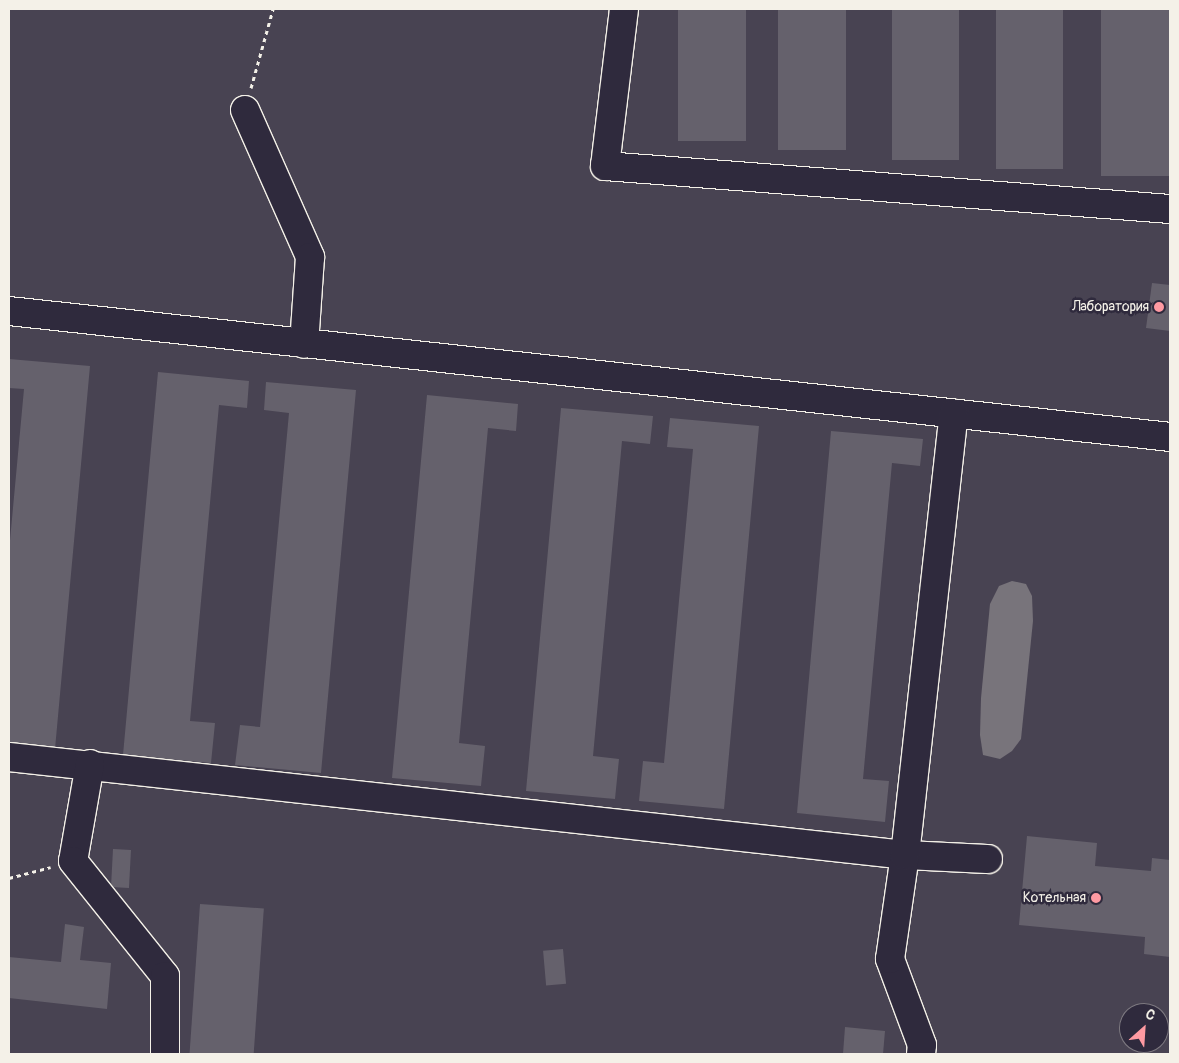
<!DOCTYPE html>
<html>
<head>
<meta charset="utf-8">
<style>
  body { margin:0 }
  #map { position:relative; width:1179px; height:1063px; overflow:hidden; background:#3b3647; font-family:Pangolin,sans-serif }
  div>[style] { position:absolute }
  .built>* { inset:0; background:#484352 }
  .water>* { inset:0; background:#78747b }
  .building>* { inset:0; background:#65616c; transform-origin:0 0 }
  .path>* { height:3px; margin-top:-1.5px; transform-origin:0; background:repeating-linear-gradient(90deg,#f4f1e8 0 4px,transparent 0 8px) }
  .roads { filter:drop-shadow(1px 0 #f4f1e8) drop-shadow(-1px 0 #f4f1e8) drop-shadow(0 1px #f4f1e8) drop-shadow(0 -1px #f4f1e8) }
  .minor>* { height:28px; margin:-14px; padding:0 14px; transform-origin:14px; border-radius:14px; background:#2f2a3d }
  .dots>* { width:14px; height:14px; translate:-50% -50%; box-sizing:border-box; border:2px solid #2f2a3d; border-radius:50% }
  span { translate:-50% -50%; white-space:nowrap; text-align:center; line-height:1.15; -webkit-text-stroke:5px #2f2a3d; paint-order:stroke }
  .poi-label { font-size:14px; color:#f4f1e8 }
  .right { translate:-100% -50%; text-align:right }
  .frame { position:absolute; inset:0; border:10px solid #f4f1e8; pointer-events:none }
  .north { position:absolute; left:1119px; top:1003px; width:50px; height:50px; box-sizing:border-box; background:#2f2a3d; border:1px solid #7e7a81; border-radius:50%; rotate:26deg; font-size:14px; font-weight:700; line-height:20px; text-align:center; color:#f4f1e8 }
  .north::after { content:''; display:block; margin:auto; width:18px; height:22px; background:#ff9aa2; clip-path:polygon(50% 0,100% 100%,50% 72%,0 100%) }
</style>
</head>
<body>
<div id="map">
  <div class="built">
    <div style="clip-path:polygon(evenodd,9px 9px,1170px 9px,1170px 1054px,9px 1054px,9px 9px,1129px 1013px,1159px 1013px,1159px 1043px,1129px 1043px,1129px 1013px)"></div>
  </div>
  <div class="water">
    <div style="clip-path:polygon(1012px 581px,1026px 584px,1032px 596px,1033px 621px,1021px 739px,1012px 751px,1000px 759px,983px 755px,980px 735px,981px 698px,990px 604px,999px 586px)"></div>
  </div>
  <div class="building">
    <div style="left:678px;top:9px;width:68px;height:132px"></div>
    <div style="left:778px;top:9px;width:68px;height:141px"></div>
    <div style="left:892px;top:9px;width:67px;height:151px"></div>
    <div style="left:996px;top:9px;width:67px;height:160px"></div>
    <div style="left:1101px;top:9px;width:68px;height:167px"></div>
    <div style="clip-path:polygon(1152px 283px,1170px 285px,1170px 331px,1146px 328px)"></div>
    <div style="clip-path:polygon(9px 359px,90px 366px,55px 749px,9px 745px,9px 551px,24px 389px,9px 388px)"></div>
    <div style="clip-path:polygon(158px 372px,249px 381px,247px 408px,219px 405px,190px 721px,215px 723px,211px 763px,123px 755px)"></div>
    <div style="clip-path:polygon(266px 382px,356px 390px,321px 773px,235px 765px,240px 725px,260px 727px,289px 413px,264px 410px)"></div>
    <div style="clip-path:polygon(427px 395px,518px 404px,516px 431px,488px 428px,459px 743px,485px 746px,481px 786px,392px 778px)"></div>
    <div style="clip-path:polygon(561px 408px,653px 416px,650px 444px,622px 441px,593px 756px,619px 759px,615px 799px,526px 791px)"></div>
    <div style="clip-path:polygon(670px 418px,759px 426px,724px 809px,639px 801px,643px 761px,664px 763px,693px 449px,667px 447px)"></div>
    <div style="clip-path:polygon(831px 431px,923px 439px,920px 466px,892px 463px,863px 779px,889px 781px,885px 822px,797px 813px)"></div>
    <div style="clip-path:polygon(1027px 836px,1097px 843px,1095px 866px,1151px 871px,1152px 858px,1170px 860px,1170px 957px,1144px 954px,1145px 937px,1019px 925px)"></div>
    <div style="left:113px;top:849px;width:18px;height:38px;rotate:3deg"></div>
    <div style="left:200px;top:904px;width:64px;height:150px;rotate:4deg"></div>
    <div style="clip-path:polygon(65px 924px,84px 927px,80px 960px,111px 963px,107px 1009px,9px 998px,9px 957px,61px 962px)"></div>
    <div style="left:563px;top:949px;width:35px;height:20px;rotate:85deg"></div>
    <div style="clip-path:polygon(845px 1027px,885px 1031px,883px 1054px,843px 1054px)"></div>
  </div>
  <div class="path">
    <div style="left:251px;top:88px;width:82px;rotate:-74.4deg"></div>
    <div style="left:9px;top:878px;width:43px;rotate:-14.7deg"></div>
  </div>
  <div class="roads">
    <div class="minor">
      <div style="left:624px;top:9px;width:158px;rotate:96.9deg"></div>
      <div style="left:605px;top:166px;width:567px;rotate:4.35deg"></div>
      <div style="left:245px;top:110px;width:161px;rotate:66.1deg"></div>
      <div style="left:310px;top:257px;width:87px;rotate:93.9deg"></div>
      <div style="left:9px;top:311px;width:1168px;rotate:6.19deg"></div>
      <div style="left:9px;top:757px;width:901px;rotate:6.24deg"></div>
      <div style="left:905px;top:855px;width:83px;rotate:2.8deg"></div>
      <div style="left:90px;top:764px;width:98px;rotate:99.9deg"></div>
      <div style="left:73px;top:861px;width:147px;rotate:51.3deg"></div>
      <div style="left:165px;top:976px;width:78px;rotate:90deg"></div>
      <div style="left:921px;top:1054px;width:9px;rotate:-84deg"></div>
      <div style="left:922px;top:1045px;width:92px;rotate:-110.4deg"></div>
      <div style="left:890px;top:959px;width:105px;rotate:-81.8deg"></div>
      <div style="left:905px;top:855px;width:444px;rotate:-83.7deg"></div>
    </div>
  </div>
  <div class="dots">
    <div style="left:1159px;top:307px;background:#ff9aa2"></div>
    <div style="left:1096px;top:898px;background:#ff9aa2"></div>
  </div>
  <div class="poi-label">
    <span class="right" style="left:1149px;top:307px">Лаборатория</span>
    <span class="right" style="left:1086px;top:898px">Котельная</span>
  </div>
  <div class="frame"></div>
  <div class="north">С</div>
</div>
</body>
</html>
